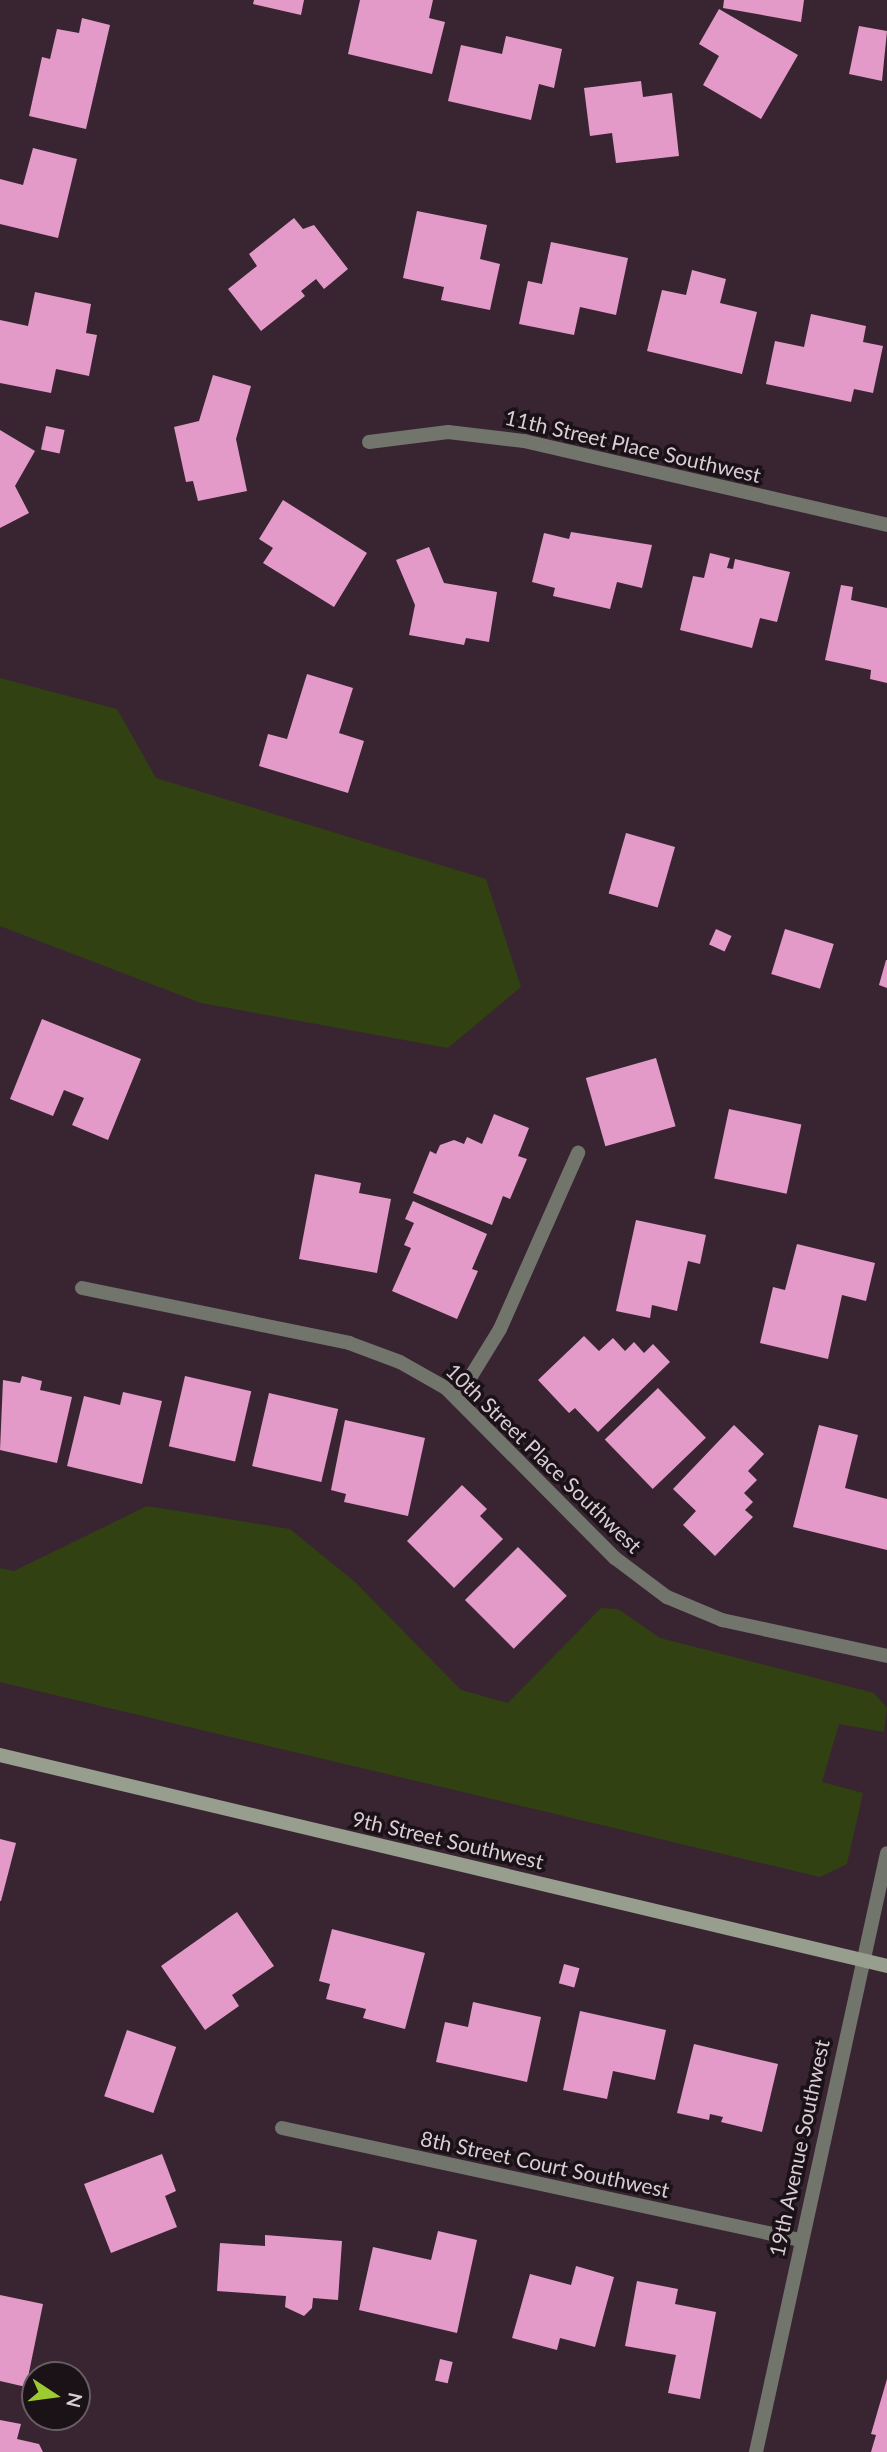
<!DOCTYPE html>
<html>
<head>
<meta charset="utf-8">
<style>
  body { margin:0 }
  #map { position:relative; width:887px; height:2452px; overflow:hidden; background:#392531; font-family:Lato,sans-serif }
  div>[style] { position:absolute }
  .green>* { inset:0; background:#314111 }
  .building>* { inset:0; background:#e49ac8; transform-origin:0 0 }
  .minor>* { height:14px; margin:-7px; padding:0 7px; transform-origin:7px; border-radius:7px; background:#71756b }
  .secondary>* { height:14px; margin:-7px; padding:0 7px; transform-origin:7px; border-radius:7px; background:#979e8e }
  span { translate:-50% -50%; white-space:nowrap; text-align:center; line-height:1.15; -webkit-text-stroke:7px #1a1217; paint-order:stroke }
  .street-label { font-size:21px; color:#dacdd5 }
  .north { position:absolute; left:21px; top:2361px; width:70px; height:70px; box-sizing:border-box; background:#1a1217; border:2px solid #675d63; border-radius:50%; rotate:103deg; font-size:19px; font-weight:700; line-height:28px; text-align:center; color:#dacdd5 }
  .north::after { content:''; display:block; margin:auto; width:24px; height:32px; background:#9cca31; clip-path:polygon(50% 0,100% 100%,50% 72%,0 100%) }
</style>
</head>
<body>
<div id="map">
  <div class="green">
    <div style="clip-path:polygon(0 678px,117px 709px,156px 778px,486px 879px,521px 987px,448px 1048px,201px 1003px,0 926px)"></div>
    <div style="clip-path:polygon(147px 1506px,290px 1529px,355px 1582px,461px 1690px,508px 1703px,601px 1608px,618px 1609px,660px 1638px,874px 1693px,887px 1708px,884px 1732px,839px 1724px,822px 1782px,863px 1793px,847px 1864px,820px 1877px,0 1682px,0 1568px,14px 1571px)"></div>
  </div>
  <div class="building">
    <div style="clip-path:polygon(254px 0,304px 0,301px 15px,253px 4px)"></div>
    <div style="clip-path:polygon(360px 0,433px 0,429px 18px,445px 22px,432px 74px,348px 54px)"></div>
    <div style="clip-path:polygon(724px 0,804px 0,801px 22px,723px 8px)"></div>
    <div style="clip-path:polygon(719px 9px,798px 55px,761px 119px,703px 85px,719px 56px,699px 44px)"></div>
    <div style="clip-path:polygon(82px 18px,110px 25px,86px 129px,29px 116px,42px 57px,50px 59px,57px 29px,79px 33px)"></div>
    <div style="clip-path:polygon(859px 26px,887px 31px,882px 81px,849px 74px)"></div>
    <div style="clip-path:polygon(506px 36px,562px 49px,554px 88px,539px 84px,531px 120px,448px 101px,461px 45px,502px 54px)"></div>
    <div style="clip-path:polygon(641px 81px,643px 97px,672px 93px,679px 156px,616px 163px,612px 133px,590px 136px,584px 88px)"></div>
    <div style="clip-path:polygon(33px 148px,77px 159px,58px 238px,0 224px,0 179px,23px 185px)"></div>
    <div style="clip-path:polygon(417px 211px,487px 225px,480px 259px,500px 264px,490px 310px,441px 300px,444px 287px,403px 278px)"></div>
    <div style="clip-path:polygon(294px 218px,303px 229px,314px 225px,348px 269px,324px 289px,316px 279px,301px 291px,305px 296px,261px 331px,228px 289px,257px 266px,249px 254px)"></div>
    <div style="clip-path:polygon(551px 242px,628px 258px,616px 315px,580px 307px,574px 335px,519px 324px,528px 281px,542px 284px)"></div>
    <div style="clip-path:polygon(692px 270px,726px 279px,720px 303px,757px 312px,742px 374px,647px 351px,662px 290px,686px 295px)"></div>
    <div style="clip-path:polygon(35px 292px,91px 304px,86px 333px,97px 335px,89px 376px,56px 369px,51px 393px,0 383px,0 320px,28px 326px)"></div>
    <div style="clip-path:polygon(811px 314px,866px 326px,863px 342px,883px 346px,873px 393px,854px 389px,851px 402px,766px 384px,775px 341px,804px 347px)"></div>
    <div style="clip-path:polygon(213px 375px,251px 386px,236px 439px,247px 491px,198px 501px,193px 481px,186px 482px,174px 427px,199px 421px)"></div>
    <div style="left:46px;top:426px;width:19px;height:24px;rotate:12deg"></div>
    <div style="clip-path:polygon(0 430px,35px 451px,15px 486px,29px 513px,0 528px)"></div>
    <div style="clip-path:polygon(283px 500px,367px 553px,334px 607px,263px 563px,273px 548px,259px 539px)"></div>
    <div style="clip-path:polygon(571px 532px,652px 545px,642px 588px,617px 582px,610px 609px,553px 596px,555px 588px,532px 582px,544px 533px,569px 539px)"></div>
    <div style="clip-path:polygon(429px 547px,444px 583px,497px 592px,489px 642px,466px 638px,464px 645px,409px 635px,415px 605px,396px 560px)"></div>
    <div style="clip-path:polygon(710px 553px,730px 558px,727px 568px,733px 569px,735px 559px,790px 572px,777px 622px,760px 618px,752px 648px,680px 630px,693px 576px,704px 578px)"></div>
    <div style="clip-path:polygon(841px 585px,853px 587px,851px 600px,887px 608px,887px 683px,870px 679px,871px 670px,825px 660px)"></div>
    <div style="clip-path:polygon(307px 674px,353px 688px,339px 733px,364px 741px,348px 793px,259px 766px,268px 734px,287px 739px)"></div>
    <div style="left:626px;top:833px;width:51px;height:63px;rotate:16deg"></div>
    <div style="left:716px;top:929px;width:17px;height:17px;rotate:24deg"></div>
    <div style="left:785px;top:929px;width:51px;height:47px;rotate:17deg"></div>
    <div style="clip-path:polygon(886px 960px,887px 960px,887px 988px,879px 985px)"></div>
    <div style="clip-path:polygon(42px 1019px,141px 1059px,108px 1140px,72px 1125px,84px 1098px,64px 1090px,53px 1116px,10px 1099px)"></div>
    <div style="left:656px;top:1058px;width:71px;height:73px;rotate:74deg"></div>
    <div style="left:729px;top:1109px;width:74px;height:71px;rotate:12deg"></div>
    <div style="clip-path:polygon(494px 1114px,529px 1128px,518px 1156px,527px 1159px,510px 1199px,503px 1196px,492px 1225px,413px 1193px,430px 1151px,436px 1154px,440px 1145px,454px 1140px,464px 1144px,467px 1137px,482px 1144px)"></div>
    <div style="clip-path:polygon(315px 1174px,361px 1183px,359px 1193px,391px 1199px,377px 1273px,299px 1259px)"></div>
    <div style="clip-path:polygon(413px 1201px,487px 1234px,472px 1269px,478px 1271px,457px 1319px,392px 1291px,411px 1248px,404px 1245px,414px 1223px,405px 1219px)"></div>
    <div style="clip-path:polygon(636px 1220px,706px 1235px,700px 1264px,688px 1261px,677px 1311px,652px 1305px,650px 1318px,616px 1311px)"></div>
    <div style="clip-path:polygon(797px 1244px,875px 1263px,866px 1301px,842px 1295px,828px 1359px,760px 1343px,773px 1287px,785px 1290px)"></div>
    <div style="clip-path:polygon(584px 1336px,599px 1351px,613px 1338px,625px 1351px,634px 1342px,644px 1353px,653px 1344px,670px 1362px,598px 1432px,575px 1408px,569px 1413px,538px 1380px)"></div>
    <div style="clip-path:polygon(22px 1376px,42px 1381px,40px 1390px,72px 1397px,57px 1463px,0 1450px,3px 1380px,20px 1383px)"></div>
    <div style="left:185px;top:1376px;width:68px;height:72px;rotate:13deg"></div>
    <div style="left:658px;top:1388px;width:69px;height:74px;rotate:46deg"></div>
    <div style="clip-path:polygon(123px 1392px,162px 1401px,142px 1484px,67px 1466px,84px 1396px,120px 1405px)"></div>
    <div style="left:269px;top:1393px;width:71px;height:75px;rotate:13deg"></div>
    <div style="clip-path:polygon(345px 1420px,425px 1438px,408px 1516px,344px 1502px,346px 1494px,331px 1490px)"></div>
    <div style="clip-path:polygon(734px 1425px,764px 1454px,748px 1471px,757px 1480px,744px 1493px,753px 1502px,745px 1510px,753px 1517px,715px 1556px,683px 1525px,696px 1511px,673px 1489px)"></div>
    <div style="clip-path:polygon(819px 1425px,858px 1435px,845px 1488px,887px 1499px,887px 1550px,793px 1527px)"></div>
    <div style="clip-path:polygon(462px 1485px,487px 1509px,480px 1516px,503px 1539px,454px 1588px,407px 1541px)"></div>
    <div style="left:518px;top:1547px;width:69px;height:75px;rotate:45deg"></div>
    <div style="clip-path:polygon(0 1839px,16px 1843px,1px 1901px,0 1901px)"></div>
    <div style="clip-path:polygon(237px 1912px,274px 1966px,232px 1995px,239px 2006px,205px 2030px,161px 1966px)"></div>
    <div style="clip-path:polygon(332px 1929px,425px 1953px,405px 2029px,363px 2018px,366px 2009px,326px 1999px,330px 1984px,319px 1981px)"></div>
    <div style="left:564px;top:1964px;width:16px;height:20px;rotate:15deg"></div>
    <div style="clip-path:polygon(473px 2002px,541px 2017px,527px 2082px,436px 2062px,445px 2022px,468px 2027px)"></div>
    <div style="clip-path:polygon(580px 2011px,666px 2030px,655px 2080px,613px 2071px,607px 2099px,563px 2090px)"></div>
    <div style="left:127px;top:2030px;width:52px;height:70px;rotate:19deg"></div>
    <div style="clip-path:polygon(694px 2044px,778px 2064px,762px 2132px,721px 2122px,723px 2117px,710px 2114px,709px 2120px,677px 2113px)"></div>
    <div style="clip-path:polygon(162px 2154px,176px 2191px,165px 2196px,177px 2227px,111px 2253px,84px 2184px)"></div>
    <div style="clip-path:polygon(438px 2231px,477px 2240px,457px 2333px,359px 2310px,373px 2247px,431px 2260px)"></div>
    <div style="clip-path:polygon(265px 2235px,342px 2241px,338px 2300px,313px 2298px,312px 2308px,304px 2316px,285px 2307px,286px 2296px,217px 2291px,220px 2243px,265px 2246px)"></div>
    <div style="clip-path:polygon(576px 2266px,614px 2277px,595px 2347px,560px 2338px,557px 2350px,512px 2338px,530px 2274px,571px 2285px)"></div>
    <div style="clip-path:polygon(637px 2281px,678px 2289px,675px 2304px,716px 2312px,700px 2399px,668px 2393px,676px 2355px,625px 2346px)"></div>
    <div style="clip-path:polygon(0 2295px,43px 2304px,26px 2387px,0 2381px)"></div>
    <div style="left:440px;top:2359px;width:13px;height:22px;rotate:13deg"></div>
    <div style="clip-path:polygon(887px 2379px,887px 2452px,871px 2452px,876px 2435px,871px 2434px)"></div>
    <div style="clip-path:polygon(0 2420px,21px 2424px,17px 2439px,39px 2444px,43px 2452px,0 2452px)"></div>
  </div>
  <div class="minor">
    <div style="left:369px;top:442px;width:80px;rotate:-7.2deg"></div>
    <div style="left:448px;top:432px;width:77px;rotate:6.8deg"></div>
    <div style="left:524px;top:441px;width:373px;rotate:13deg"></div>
    <div style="left:82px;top:1288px;width:273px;rotate:11.6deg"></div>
    <div style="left:349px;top:1343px;width:54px;rotate:20.4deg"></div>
    <div style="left:400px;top:1362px;width:53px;rotate:29.5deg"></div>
    <div style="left:446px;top:1388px;width:240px;rotate:45.2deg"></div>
    <div style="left:615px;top:1558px;width:65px;rotate:36.9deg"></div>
    <div style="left:667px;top:1597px;width:60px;rotate:22.7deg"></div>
    <div style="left:722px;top:1620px;width:169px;rotate:12.3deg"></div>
    <div style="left:457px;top:1399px;width:82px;rotate:-58.4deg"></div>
    <div style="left:500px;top:1329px;width:193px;rotate:-66.1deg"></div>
    <div style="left:282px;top:2128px;width:530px;rotate:12.2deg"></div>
    <div style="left:756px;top:2452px;width:613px;rotate:-77.66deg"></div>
  </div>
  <div class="secondary">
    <div style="left:0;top:1755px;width:912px;rotate:13.38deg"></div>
  </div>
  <div class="street-label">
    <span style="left:633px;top:446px;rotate:13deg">11th Street Place Southwest</span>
    <span style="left:544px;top:1458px;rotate:44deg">10th Street Place Southwest</span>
    <span style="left:448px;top:1840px;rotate:13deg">9th Street Southwest</span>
    <span style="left:799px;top:2148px;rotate:-78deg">19th Avenue Southwest</span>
    <span style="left:545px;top:2164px;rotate:12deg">8th Street Court Southwest</span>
  </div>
  <div class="north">N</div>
</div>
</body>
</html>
